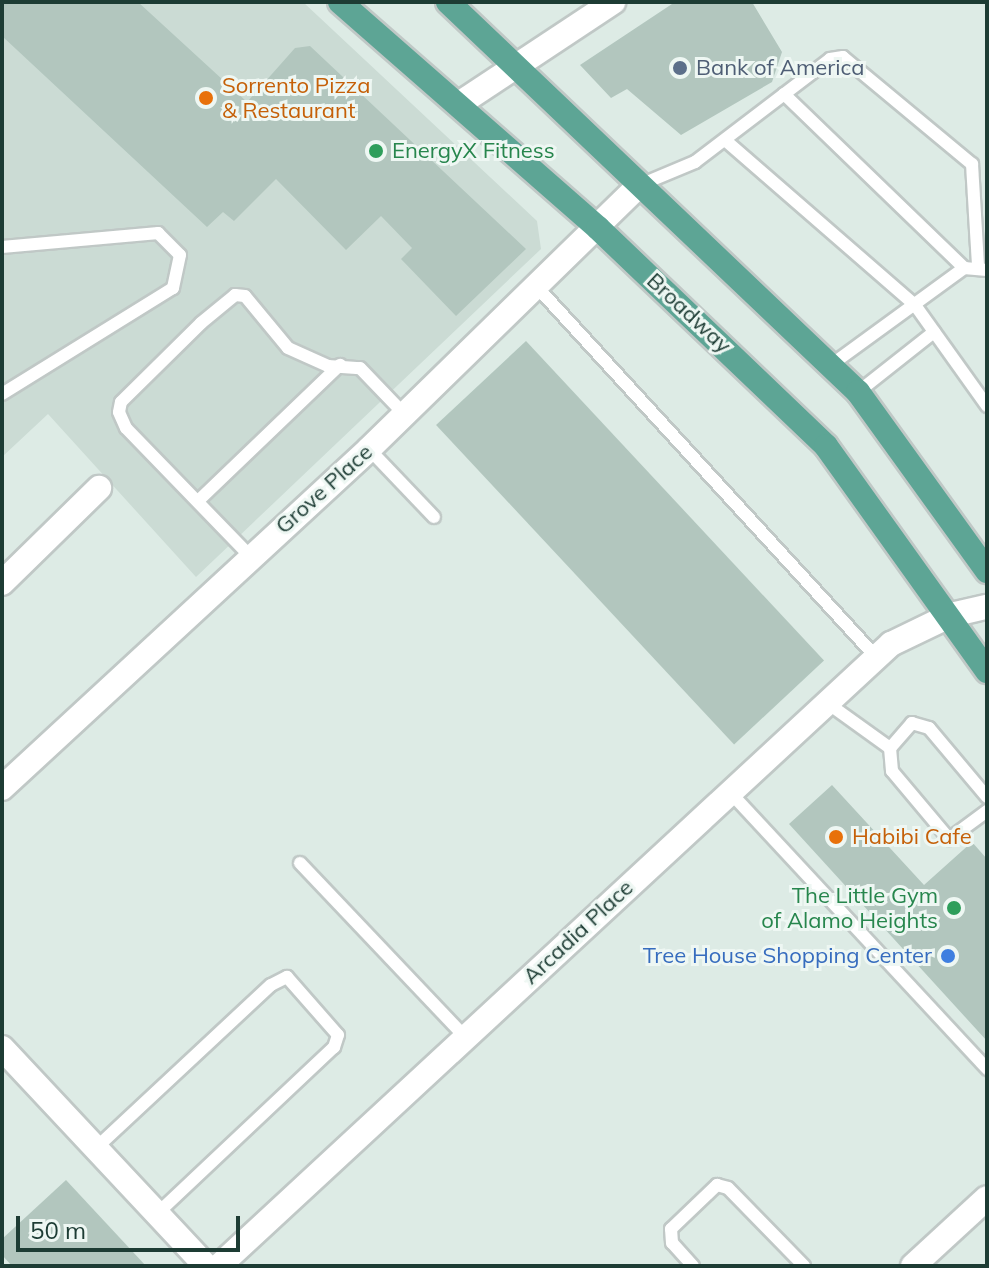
<!DOCTYPE html>
<html>
<head>
<meta charset="utf-8">
<style>
  body { margin:0 }
  #map { position:relative; width:989px; height:1268px; overflow:hidden; background:#ddebe5; font-family:Mulish,sans-serif }
  div>[style] { position:absolute }
  .built>* { inset:0; background:#cbdbd4 }
  .building>* { inset:0; background:#b2c6be; transform-origin:0 0 }
  .roads { filter:drop-shadow(2px 0 #c0c8c6) drop-shadow(-2px 0 #c0c8c6) drop-shadow(0 2px #c0c8c6) drop-shadow(0 -2px #c0c8c6) }
  .service>* { height:12px; margin:-6px; padding:0 6px; transform-origin:6px; border-radius:6px; background:#fff }
  .minor>* { height:24px; margin:-12px; padding:0 12px; transform-origin:12px; border-radius:12px; background:#fff }
  .tertiary>* { height:24px; margin:-12px; padding:0 12px; transform-origin:12px; border-radius:12px; background:#fff }
  .primary>* { height:24px; margin:-12px; padding:0 12px; transform-origin:12px; border-radius:12px; background:#5da595 }
  .dots>* { width:22px; height:22px; translate:-50% -50%; box-sizing:border-box; border:4px solid #eef7f3; border-radius:50% }
  span { translate:-50% -50%; white-space:nowrap; text-align:center; line-height:1.15; -webkit-text-stroke:6px #eef7f3; paint-order:stroke }
  .service-label { font-size:22px; color:#4e5e75 }
  .left { translate:0 -50%; text-align:left }
  .food-label { font-size:22px; color:#c56008 }
  .leisure-label { font-size:22px; color:#27864d }
  .right { translate:-100% -50%; text-align:right }
  .street-label { font-size:22px; color:#1d3c34 }
  .shop-label { font-size:22px; color:#366cbe }
  .frame { position:absolute; inset:0; border:4px solid #1d3c34; pointer-events:none }
  .scale { position:absolute; left:16px; top:1216px; width:224px; height:36px; box-sizing:border-box; border:4px solid #1d3c34; border-top:0; padding-left:10px; font-size:24px; line-height:28px; white-space:nowrap; color:#1d3c34; -webkit-text-stroke:6px #eef7f3; paint-order:stroke }
</style>
</head>
<body>
<div id="map">
  <div class="built">
    <div style="clip-path:polygon(2px 2px,303px 2px,537px 221px,541px 249px,196px 577px,48px 414px,2px 457px)"></div>
  </div>
  <div class="building">
    <div style="clip-path:polygon(2px 2px,138px 2px,247px 102px,295px 48px,310px 46px,526px 249px,456px 316px,401px 259px,412px 248px,381px 216px,346px 250px,276px 179px,234px 221px,223px 212px,207px 227px,2px 36px)"></div>
    <div style="clip-path:polygon(675px 2px,752px 2px,782px 52px,772px 82px,681px 135px,627px 89px,611px 98px,580px 65px)"></div>
    <div style="left:526px;top:341px;width:437px;height:123px;rotate:47deg"></div>
    <div style="clip-path:polygon(832px 785px,924px 885px,972px 842px,987px 859px,987px 1041px,789px 824px)"></div>
    <div style="clip-path:polygon(66px 1180px,146px 1266px,12px 1266px,2px 1255px,2px 1239px)"></div>
  </div>
  <div class="roads">
    <div class="service">
      <div style="left:784px;top:94px;width:250px;rotate:44deg"></div>
      <div style="left:725px;top:140px;width:252px;rotate:41deg"></div>
      <div style="left:915px;top:305px;width:124px;rotate:54.5deg"></div>
      <div style="left:640px;top:185px;width:60px;rotate:-22.7deg"></div>
      <div style="left:695px;top:162px;width:170px;rotate:-37.3deg"></div>
      <div style="left:830px;top:59px;width:13px;rotate:-9deg"></div>
      <div style="left:843px;top:57px;width:168px;rotate:39.7deg"></div>
      <div style="left:972px;top:164px;width:101px;rotate:86.6deg"></div>
      <div style="left:2px;top:247px;width:157px;rotate:-5.1deg"></div>
      <div style="left:158px;top:233px;width:31px;rotate:45deg"></div>
      <div style="left:180px;top:255px;width:34px;rotate:102deg"></div>
      <div style="left:173px;top:288px;width:201px;rotate:148.2deg"></div>
      <div style="left:537px;top:287px;width:502px;rotate:47.5deg"></div>
      <div style="left:831px;top:365px;width:165px;rotate:-36.1deg"></div>
      <div style="left:964px;top:268px;width:23px;rotate:5deg"></div>
      <div style="left:858px;top:392px;width:97px;rotate:-38.3deg"></div>
      <div style="left:369px;top:449px;width:94px;rotate:46.3deg"></div>
      <div style="left:198px;top:501px;width:197px;rotate:-43.8deg"></div>
      <div style="left:250px;top:556px;width:178px;rotate:-134.1deg"></div>
      <div style="left:126px;top:428px;width:17px;rotate:-114deg"></div>
      <div style="left:119px;top:412px;width:10px;rotate:-79deg"></div>
      <div style="left:121px;top:402px;width:112px;rotate:-44.6deg"></div>
      <div style="left:201px;top:323px;width:44px;rotate:-39.5deg"></div>
      <div style="left:235px;top:295px;width:10px;rotate:6deg"></div>
      <div style="left:245px;top:296px;width:67px;rotate:50.4deg"></div>
      <div style="left:288px;top:348px;width:44px;rotate:24.2deg"></div>
      <div style="left:328px;top:366px;width:32px;rotate:4deg"></div>
      <div style="left:360px;top:368px;width:65px;rotate:46.2deg"></div>
      <div style="left:826px;top:702px;width:79px;rotate:35.7deg"></div>
      <div style="left:728px;top:790px;width:381px;rotate:47.1deg"></div>
      <div style="left:987px;top:797px;width:90px;rotate:-130deg"></div>
      <div style="left:929px;top:728px;width:18px;rotate:-164deg"></div>
      <div style="left:912px;top:723px;width:33px;rotate:131deg"></div>
      <div style="left:890px;top:748px;width:23px;rotate:85deg"></div>
      <div style="left:892px;top:771px;width:89px;rotate:50deg"></div>
      <div style="left:949px;top:839px;width:47px;rotate:-36.4deg"></div>
      <div style="left:300px;top:863px;width:241px;rotate:46.5deg"></div>
      <div style="left:96px;top:1148px;width:239px;rotate:-43deg"></div>
      <div style="left:271px;top:985px;width:18px;rotate:-27deg"></div>
      <div style="left:287px;top:977px;width:77px;rotate:48.7deg"></div>
      <div style="left:338px;top:1035px;width:13px;rotate:108deg"></div>
      <div style="left:334px;top:1047px;width:243px;rotate:136.7deg"></div>
      <div style="left:693px;top:1266px;width:31px;rotate:-132deg"></div>
      <div style="left:672px;top:1243px;width:14px;rotate:-94deg"></div>
      <div style="left:671px;top:1229px;width:64px;rotate:-43.7deg"></div>
      <div style="left:717px;top:1185px;width:11px;rotate:15deg"></div>
      <div style="left:728px;top:1188px;width:109px;rotate:45.7deg"></div>
    </div>
    <div class="minor">
      <div style="left:459px;top:104px;width:185px;rotate:-33.5deg"></div>
      <div style="left:2px;top:583px;width:136px;rotate:-44.4deg"></div>
      <div style="left:2px;top:1048px;width:299px;rotate:46.9deg"></div>
      <div style="left:219px;top:1266px;width:916px;rotate:-42.79deg"></div>
      <div style="left:891px;top:644px;width:67px;rotate:-25.8deg"></div>
      <div style="left:951px;top:615px;width:37px;rotate:-13deg"></div>
      <div style="left:913px;top:1266px;width:100px;rotate:-42.6deg"></div>
    </div>
    <div class="tertiary">
      <div style="left:2px;top:788px;width:500px;rotate:-42.7deg"></div>
      <div style="left:369px;top:449px;width:378px;rotate:-44.3deg"></div>
    </div>
    <div class="primary">
      <div style="left:340px;top:2px;width:343px;rotate:41.2deg"></div>
      <div style="left:598px;top:228px;width:315px;rotate:43.7deg"></div>
      <div style="left:826px;top:446px;width:277px;rotate:54.4deg"></div>
      <div style="left:448px;top:2px;width:566px;rotate:43.57deg"></div>
      <div style="left:858px;top:392px;width:221px;rotate:54.2deg"></div>
    </div>
  </div>
  <div class="dots">
    <div style="left:680px;top:68px;background:#5c6f8a"></div>
    <div style="left:206px;top:98px;background:#e8710a"></div>
    <div style="left:376px;top:151px;background:#2e9e5b"></div>
    <div style="left:836px;top:837px;background:#e8710a"></div>
    <div style="left:954px;top:908px;background:#2e9e5b"></div>
    <div style="left:948px;top:956px;background:#3f7fe0"></div>
  </div>
  <div class="service-label">
    <span class="left" style="left:696px;top:68px">Bank of America</span>
  </div>
  <div class="food-label">
    <span class="left" style="left:222px;top:98px">Sorrento Pizza<br>&amp; Restaurant</span>
    <span class="left" style="left:852px;top:837px">Habibi Cafe</span>
  </div>
  <div class="leisure-label">
    <span class="left" style="left:392px;top:151px">EnergyX Fitness</span>
    <span class="right" style="left:938px;top:908px">The Little Gym<br>of Alamo Heights</span>
  </div>
  <div class="street-label">
    <span style="left:689px;top:313px;rotate:43deg">Broadway</span>
    <span style="left:324px;top:489px;rotate:-42deg">Grove Place</span>
    <span style="left:578px;top:932px;rotate:-43deg">Arcadia Place</span>
  </div>
  <div class="shop-label">
    <span class="right" style="left:932px;top:956px">Tree House Shopping Center</span>
  </div>
  <div class="frame"></div>
  <div class="scale">50 m</div>
</div>
</body>
</html>
